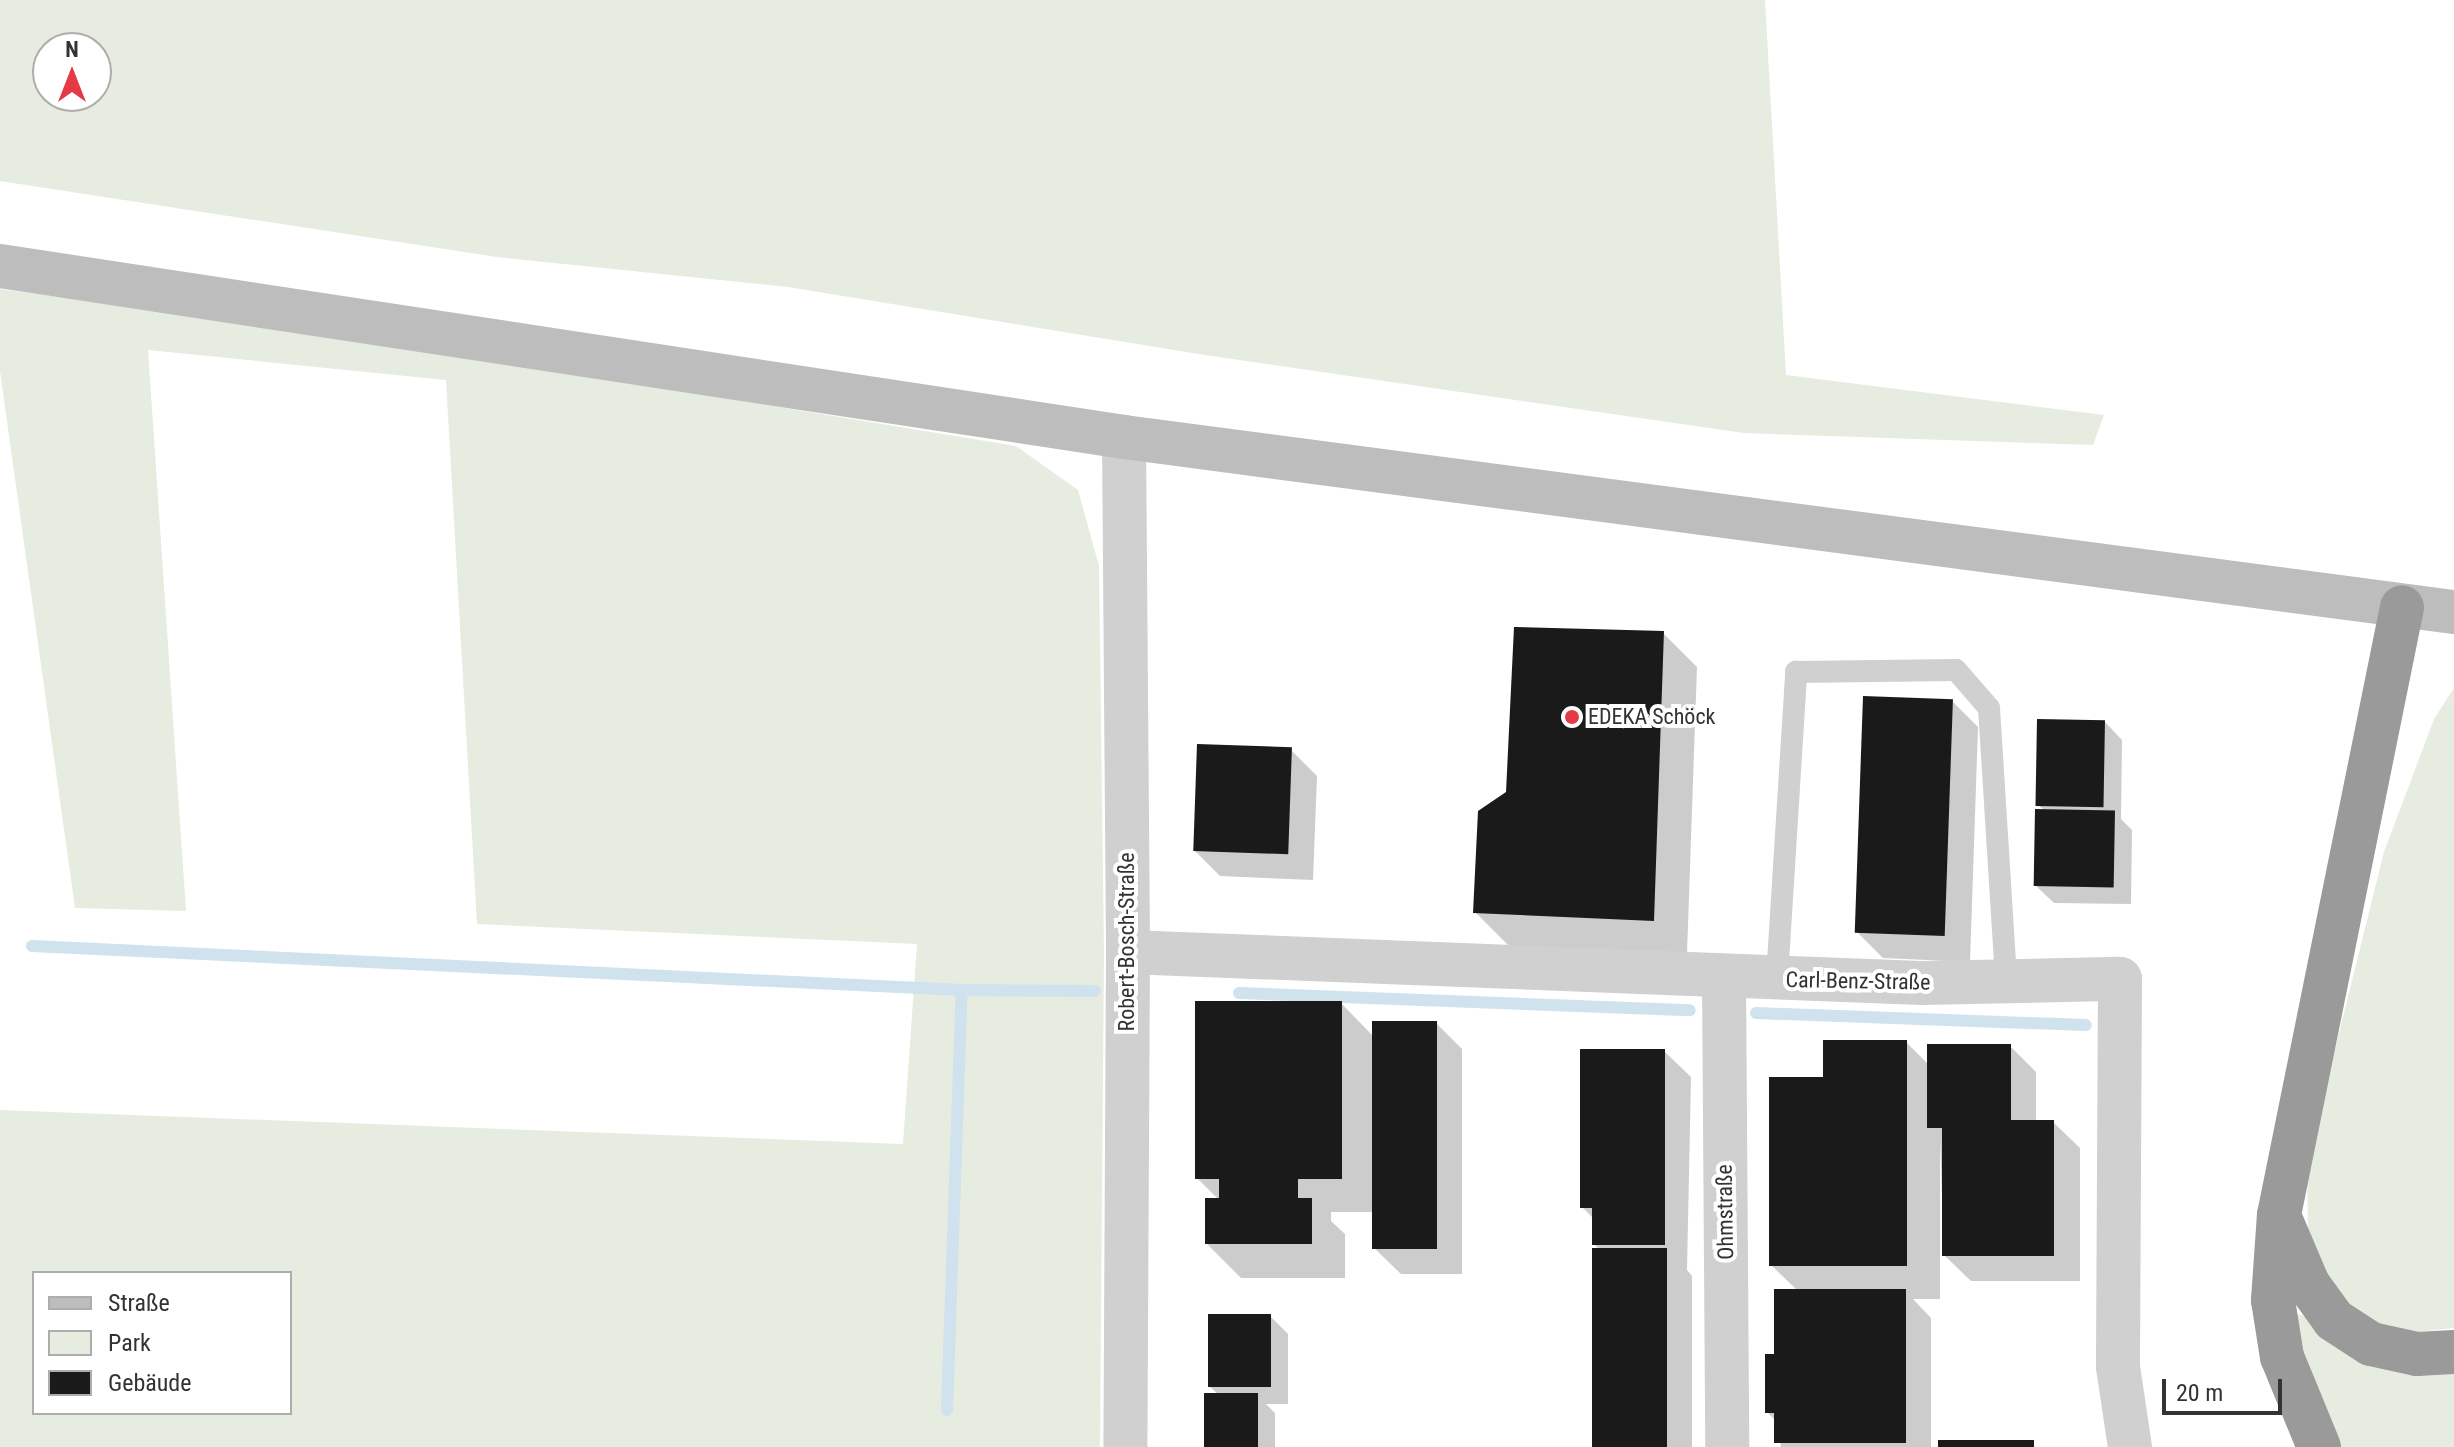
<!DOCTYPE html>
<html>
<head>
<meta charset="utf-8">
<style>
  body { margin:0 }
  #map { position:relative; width:2454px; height:1447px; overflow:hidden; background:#fff; font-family:"Roboto Condensed",sans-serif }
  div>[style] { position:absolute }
  .green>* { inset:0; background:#e6ecdf }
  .shadow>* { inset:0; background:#0003 }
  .stream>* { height:12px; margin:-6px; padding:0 6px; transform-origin:6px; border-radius:6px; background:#cfe2ee }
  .building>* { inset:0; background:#1a1a1a; transform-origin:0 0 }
  .lane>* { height:22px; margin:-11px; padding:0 11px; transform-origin:11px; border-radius:11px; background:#d0d0d0 }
  .street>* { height:44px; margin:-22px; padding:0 22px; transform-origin:22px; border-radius:22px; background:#d0d0d0 }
  .secondary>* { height:44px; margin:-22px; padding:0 22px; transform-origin:22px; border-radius:22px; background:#bdbdbd }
  .highway>* { height:44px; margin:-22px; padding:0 22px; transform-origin:22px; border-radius:22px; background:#9a9a9a }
  .dots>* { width:22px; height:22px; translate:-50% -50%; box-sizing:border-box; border:4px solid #fff; border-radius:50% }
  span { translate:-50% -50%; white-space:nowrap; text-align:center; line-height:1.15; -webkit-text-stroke:8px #fff; paint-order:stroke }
  .poi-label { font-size:22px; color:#333 }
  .left { translate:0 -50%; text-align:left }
  .street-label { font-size:22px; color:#333 }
  .legend { position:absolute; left:32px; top:1271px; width:260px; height:144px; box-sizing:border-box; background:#fff; border:2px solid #adadad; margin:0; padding:10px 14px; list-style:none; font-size:24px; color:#333 }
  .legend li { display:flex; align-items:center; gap:16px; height:40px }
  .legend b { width:40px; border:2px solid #adadad }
  .north { position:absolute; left:32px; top:32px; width:80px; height:80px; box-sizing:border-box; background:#fff; border:2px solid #adadad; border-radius:50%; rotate:0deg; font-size:22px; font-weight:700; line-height:32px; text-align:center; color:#333 }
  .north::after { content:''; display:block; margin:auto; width:28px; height:36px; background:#e63946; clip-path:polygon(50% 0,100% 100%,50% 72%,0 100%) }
  .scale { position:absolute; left:2162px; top:1379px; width:120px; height:36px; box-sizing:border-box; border:4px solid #333; border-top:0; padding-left:10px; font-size:24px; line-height:28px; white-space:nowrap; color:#333; -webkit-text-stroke:6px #fff; paint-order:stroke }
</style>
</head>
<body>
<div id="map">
  <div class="green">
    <div style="clip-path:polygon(evenodd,0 0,1765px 0,1786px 375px,2104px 415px,2093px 445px,1744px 433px,1205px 355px,788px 287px,497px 257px,0 181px,0 0,48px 48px,96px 48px,96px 96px,48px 96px,48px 48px)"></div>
    <div style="clip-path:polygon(evenodd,0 289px,353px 337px,1016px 446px,1078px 490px,1099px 566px,1104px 952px,1100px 1447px,0 1447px,0 1110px,903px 1144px,917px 944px,477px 924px,446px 380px,148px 350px,186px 911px,75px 908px,0 371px,0 289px,34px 1273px,290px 1273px,290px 1413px,34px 1413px,34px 1273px)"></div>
    <div style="clip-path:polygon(2454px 688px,2454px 1328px,2407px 1333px,2377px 1324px,2339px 1296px,2324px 1273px,2308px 1230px,2307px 1162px,2384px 852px,2434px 719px)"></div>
    <div style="clip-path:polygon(2298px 1314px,2454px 1369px,2454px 1447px,2340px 1447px,2292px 1320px)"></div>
  </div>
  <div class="shadow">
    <div style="clip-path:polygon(1663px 633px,1697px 667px,1687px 954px,1509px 946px,1475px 912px,1508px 794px)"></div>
    <div style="clip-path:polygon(1952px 701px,1978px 727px,1970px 962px,1883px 958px,1857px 932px)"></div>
    <div style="clip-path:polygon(2105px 722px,2122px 740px,2121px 819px,2132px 830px,2131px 904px,2054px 903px,2036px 886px,2045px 811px,2038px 805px)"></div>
    <div style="clip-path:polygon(1291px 750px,1317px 776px,1313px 880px,1220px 876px,1194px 850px)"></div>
    <div style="clip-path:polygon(1341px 1003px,1374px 1037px,1436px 1023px,1462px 1049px,1462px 1274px,1401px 1274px,1374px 1248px,1374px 1212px,1331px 1212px,1331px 1221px,1345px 1234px,1345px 1278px,1241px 1278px,1207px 1244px,1219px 1200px,1197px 1178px)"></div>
    <div style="clip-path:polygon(1906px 1042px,1929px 1065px,2010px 1046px,2036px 1072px,2036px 1122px,2053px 1122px,2080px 1148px,2080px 1281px,1971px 1281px,1944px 1255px,1940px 1138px,1940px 1299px,1913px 1299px,1931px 1318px,1931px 1447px,1781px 1447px,1776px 1421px,1767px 1412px,1776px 1356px,1798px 1291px,1771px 1265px,1825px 1079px)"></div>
    <div style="clip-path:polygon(1664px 1051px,1691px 1077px,1687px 1270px,1692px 1276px,1692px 1447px,1594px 1447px,1600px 1250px,1594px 1244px,1594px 1219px,1582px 1207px)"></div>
    <div style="clip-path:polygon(1270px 1316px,1288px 1334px,1288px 1404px,1266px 1404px,1275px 1413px,1275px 1447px,1206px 1447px,1219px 1395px,1210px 1387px)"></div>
  </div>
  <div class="stream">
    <div style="left:32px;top:946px;width:931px;rotate:2.71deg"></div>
    <div style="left:1239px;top:993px;width:451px;rotate:2.2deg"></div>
    <div style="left:1756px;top:1013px;width:330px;rotate:2.1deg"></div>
    <div style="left:947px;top:1410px;width:420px;rotate:-88deg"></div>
    <div style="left:962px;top:990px;width:133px;rotate:0.4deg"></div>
  </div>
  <div class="building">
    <div style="clip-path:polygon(1514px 627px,1664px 631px,1654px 921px,1473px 913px,1478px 811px,1506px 792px)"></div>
    <div style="left:1863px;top:696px;width:90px;height:237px;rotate:2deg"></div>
    <div style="left:2037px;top:719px;width:68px;height:87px;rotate:1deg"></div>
    <div style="left:1197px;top:744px;width:95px;height:107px;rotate:2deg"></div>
    <div style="left:2035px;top:809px;width:80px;height:77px;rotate:1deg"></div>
    <div style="clip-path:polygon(1195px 1001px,1342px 1001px,1342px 1179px,1298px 1179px,1298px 1198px,1312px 1198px,1312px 1244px,1205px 1244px,1205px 1198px,1219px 1198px,1219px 1179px,1195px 1179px)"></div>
    <div style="left:1372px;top:1021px;width:65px;height:228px"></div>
    <div style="clip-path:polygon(1823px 1040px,1907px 1040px,1907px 1266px,1769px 1266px,1769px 1077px,1823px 1077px)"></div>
    <div style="clip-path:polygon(1927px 1044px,2011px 1044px,2011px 1120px,2054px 1120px,2054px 1256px,1942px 1256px,1942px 1128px,1927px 1128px)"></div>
    <div style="clip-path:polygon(1580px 1049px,1665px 1049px,1665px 1245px,1592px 1245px,1592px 1208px,1580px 1208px)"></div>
    <div style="left:1592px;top:1248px;width:75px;height:199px"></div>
    <div style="clip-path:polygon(1774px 1289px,1906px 1289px,1906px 1443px,1774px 1443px,1774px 1413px,1765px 1413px,1765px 1354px,1774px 1354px)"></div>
    <div style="left:1208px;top:1314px;width:63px;height:73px"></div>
    <div style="left:1204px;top:1393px;width:54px;height:54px"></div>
    <div style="left:1938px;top:1440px;width:96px;height:7px"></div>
  </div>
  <div class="lane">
    <div style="left:1777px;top:978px;width:307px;rotate:-86.4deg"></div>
    <div style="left:1796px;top:672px;width:160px;rotate:-0.7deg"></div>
    <div style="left:1956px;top:670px;width:50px;rotate:49deg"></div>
    <div style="left:1989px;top:708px;width:274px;rotate:86.4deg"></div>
  </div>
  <div class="street">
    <div style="left:1124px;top:437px;width:515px;rotate:89.55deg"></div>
    <div style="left:1128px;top:952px;width:495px;rotate:90.3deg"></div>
    <div style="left:1128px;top:952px;width:794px;rotate:2.24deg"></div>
    <div style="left:1921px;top:983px;width:199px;rotate:-1.2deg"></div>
    <div style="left:2120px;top:979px;width:388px;rotate:90.3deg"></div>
    <div style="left:2118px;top:1367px;width:81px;rotate:81.5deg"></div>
    <div style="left:1724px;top:977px;width:470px;rotate:89.6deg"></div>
  </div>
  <div class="secondary">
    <div style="left:0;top:266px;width:1137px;rotate:8.65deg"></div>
    <div style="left:1124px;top:437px;width:1341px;rotate:7.5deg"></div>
  </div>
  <div class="highway">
    <div style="left:2283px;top:1225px;width:64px;rotate:67deg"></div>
    <div style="left:2308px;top:1284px;width:44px;rotate:54.2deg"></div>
    <div style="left:2334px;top:1320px;width:44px;rotate:33deg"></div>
    <div style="left:2371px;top:1344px;width:47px;rotate:12.3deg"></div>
    <div style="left:2417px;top:1354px;width:37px;rotate:-3deg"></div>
    <div style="left:2319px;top:1447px;width:97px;rotate:-112.3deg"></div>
    <div style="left:2282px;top:1357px;width:58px;rotate:-99deg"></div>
    <div style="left:2273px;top:1300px;width:85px;rotate:-86deg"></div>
    <div style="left:2279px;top:1215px;width:620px;rotate:-78.56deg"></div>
  </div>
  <div class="dots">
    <div style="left:1572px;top:717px;background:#e63946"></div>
  </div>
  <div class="poi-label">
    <span class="left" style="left:1588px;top:717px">EDEKA Schöck</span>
  </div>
  <div class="street-label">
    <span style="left:1127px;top:942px;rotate:-90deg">Robert-Bosch-Straße</span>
    <span style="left:1858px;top:981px;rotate:1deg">Carl-Benz-Straße</span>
    <span style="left:1725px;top:1212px;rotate:-91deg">Ohmstraße</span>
  </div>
  <ul class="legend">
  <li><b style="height:10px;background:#bdbdbd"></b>Straße</li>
  <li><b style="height:22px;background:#e6ecdf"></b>Park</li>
  <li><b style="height:22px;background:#1a1a1a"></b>Gebäude</li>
  </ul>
  <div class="north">N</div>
  <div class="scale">20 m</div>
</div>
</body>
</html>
